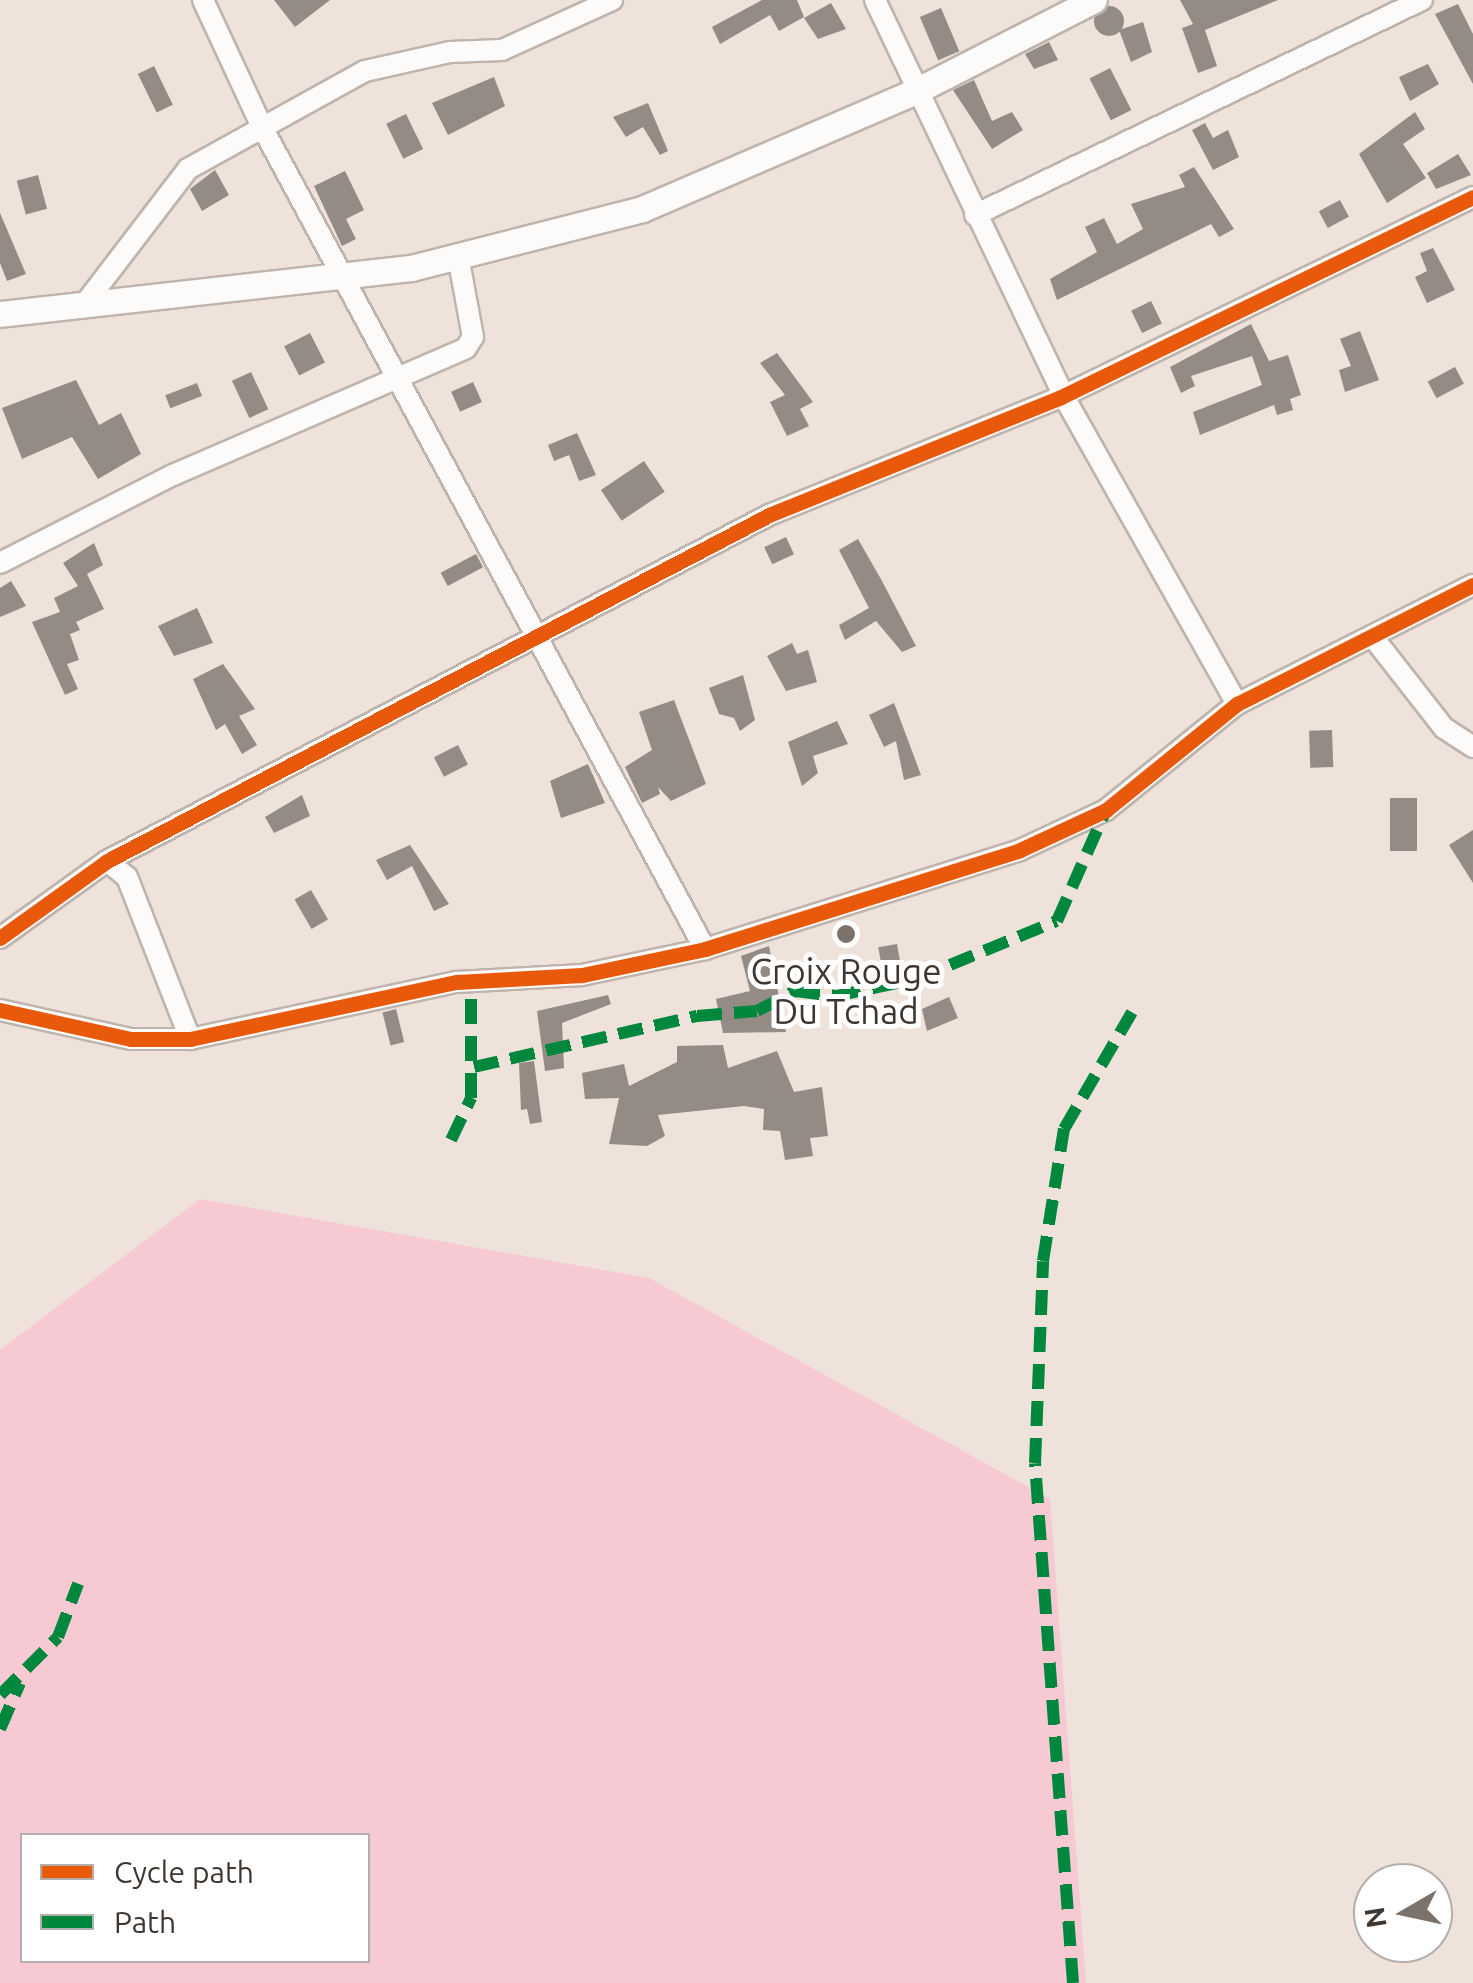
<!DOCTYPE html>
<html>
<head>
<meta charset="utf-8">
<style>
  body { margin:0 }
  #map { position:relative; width:1473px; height:1983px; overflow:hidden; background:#efe2da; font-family:Ubuntu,sans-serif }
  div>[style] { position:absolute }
  .green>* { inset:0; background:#f6c9d3 }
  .building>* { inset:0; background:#938b84; transform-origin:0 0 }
  .round { border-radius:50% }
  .roads { filter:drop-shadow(2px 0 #beb4ad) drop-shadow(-2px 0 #beb4ad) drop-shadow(0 2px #beb4ad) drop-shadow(0 -2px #beb4ad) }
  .minor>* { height:20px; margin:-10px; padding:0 10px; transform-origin:10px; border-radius:10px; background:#fdfbf9 }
  .major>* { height:25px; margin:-12.5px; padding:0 12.5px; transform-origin:12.5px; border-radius:12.5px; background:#fdfbf9 }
  .quiet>* { height:12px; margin-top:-6px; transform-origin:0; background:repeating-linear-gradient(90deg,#00873e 0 25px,transparent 0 37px) }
  .cycleway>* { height:15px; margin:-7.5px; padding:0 7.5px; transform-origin:7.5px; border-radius:7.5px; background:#e8590c }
  .dots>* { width:28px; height:28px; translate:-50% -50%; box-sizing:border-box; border:5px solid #fff; border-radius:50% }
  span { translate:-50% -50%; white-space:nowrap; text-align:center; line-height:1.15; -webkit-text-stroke:10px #fff; paint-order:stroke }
  .poi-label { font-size:35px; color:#3e3630 }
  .legend { position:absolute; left:20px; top:1833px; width:350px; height:130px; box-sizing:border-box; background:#fff; border:2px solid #b2afac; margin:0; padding:12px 18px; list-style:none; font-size:30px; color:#3e3630 }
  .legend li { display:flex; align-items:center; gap:20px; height:50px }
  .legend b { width:50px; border:2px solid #b2afac }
  .north { position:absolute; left:1353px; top:1863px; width:100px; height:100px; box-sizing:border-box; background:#fff; border:2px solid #b2afac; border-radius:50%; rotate:261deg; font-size:28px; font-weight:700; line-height:40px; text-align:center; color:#3e3630 }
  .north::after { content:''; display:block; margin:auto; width:35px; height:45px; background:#7c726c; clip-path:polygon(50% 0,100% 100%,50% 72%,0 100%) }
</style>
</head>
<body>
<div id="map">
  <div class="green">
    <div style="clip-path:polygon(evenodd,200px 1199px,649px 1278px,1050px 1499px,1086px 1983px,0 1983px,0 1350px,200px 1199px,22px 1836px,368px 1836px,368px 1960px,22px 1960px,22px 1836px)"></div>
  </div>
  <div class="building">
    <div style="clip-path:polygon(274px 0,330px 0,295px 27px)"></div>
    <div style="clip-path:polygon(762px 0,797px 0,804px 17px,779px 31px,770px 15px,720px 44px,712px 27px)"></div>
    <div style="clip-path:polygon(1180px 0,1278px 0,1205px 30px,1217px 66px,1198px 73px,1182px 28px,1193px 24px)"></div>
    <div style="clip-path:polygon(831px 3px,846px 29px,818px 39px,804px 18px)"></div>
    <div style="clip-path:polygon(1458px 4px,1473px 34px,1473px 84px,1435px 14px)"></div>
    <div class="round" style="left:1094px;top:6px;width:30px;height:30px"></div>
    <div style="left:941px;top:8px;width:47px;height:23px;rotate:67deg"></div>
    <div style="clip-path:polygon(1143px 22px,1152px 52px,1131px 62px,1119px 30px)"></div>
    <div style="clip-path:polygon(1049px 42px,1058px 60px,1034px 69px,1025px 54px)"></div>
    <div style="clip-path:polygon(1428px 64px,1439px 84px,1410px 101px,1399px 77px)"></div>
    <div style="left:154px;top:66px;width:43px;height:18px;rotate:64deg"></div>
    <div style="left:1110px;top:68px;width:47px;height:23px;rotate:63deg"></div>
    <div style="clip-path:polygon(494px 77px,505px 106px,448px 135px,432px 103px)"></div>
    <div style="clip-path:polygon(974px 80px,992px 121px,1012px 112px,1023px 130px,992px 149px,953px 90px)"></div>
    <div style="clip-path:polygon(648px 103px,668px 151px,660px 155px,643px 127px,626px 137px,613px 117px)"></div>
    <div style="clip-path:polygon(1415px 112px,1425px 129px,1403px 144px,1426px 178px,1387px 203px,1359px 154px)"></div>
    <div style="left:406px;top:114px;width:39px;height:22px;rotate:64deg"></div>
    <div style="clip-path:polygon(1205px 123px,1213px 138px,1228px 130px,1239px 157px,1213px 170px,1192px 130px)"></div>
    <div style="clip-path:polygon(1458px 154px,1471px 175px,1436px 189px,1427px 173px)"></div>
    <div style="clip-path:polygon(1194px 167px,1234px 229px,1219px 237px,1211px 224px,1057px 300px,1050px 279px,1097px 252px,1085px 227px,1104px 218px,1117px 244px,1143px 229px,1131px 204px,1185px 187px,1179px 175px)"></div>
    <div style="clip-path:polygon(215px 170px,229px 195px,202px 211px,190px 189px)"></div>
    <div style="clip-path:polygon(345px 171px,364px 210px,346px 219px,356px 239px,342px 246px,314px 186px)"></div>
    <div style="left:38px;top:175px;width:35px;height:22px;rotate:75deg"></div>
    <div style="left:1340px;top:200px;width:19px;height:24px;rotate:62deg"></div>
    <div style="clip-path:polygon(0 213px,26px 274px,7px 281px,0 263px)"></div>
    <div style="clip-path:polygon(1433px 248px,1455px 290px,1427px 303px,1415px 277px,1427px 271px,1420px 253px)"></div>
    <div style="left:1151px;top:301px;width:25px;height:22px;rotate:64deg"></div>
    <div style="clip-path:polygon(1251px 324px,1269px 361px,1288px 355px,1301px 395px,1290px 399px,1293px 410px,1277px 415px,1274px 405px,1200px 435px,1193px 412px,1262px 385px,1252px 356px,1191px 376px,1195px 386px,1181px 393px,1170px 367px)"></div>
    <div style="clip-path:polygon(1360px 331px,1379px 380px,1345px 392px,1339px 370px,1351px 366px,1340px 339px)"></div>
    <div style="left:310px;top:333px;width:33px;height:29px;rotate:63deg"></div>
    <div style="clip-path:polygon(777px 353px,813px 402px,800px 409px,809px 426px,787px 436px,770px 402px,785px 395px,760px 363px)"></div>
    <div style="left:1455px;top:367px;width:19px;height:31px;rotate:62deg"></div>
    <div style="left:251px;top:372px;width:41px;height:21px;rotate:65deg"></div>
    <div style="clip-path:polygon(76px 380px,99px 425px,121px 413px,141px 454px,98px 479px,72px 437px,22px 459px,2px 408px)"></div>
    <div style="left:473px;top:382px;width:22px;height:24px;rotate:66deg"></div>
    <div style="left:197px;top:383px;width:14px;height:34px;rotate:69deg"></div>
    <div style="clip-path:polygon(577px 433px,596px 475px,579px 481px,569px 455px,554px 461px,548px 445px)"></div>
    <div style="left:644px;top:461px;width:37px;height:52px;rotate:56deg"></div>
    <div style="left:786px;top:537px;width:19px;height:24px;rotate:65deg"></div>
    <div style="clip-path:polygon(858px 539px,882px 581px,916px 646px,902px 652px,876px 621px,845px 640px,839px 625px,869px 608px,839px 550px)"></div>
    <div style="clip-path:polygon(94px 543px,103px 565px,87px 574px,104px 609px,76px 622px,80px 630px,70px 634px,79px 660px,67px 664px,78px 689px,65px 695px,32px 622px,60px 612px,54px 598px,78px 586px,63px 563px)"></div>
    <div style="left:476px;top:554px;width:15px;height:40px;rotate:62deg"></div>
    <div style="clip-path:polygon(11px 581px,26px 606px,0 617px,0 588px)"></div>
    <div style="clip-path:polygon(197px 608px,213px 643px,174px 656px,158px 626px)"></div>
    <div style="clip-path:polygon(792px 643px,797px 654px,808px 650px,817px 682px,786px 691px,767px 656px)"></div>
    <div style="clip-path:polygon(223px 664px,255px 709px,239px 716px,257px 745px,242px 754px,225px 724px,216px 730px,193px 679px)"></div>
    <div style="clip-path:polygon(743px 675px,755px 720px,740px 731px,734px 718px,719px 714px,709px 688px)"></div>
    <div style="clip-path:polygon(674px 700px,706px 784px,671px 801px,658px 787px,660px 794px,642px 803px,625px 767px,652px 750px,639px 712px)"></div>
    <div style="clip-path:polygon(894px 703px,921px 775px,904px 780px,896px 741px,884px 747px,869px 715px)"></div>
    <div style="clip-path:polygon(837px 721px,848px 744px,813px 756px,818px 773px,802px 786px,788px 742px)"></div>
    <div style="left:1332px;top:730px;width:37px;height:23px;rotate:88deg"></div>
    <div style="left:458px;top:745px;width:22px;height:27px;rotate:63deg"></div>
    <div style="clip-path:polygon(588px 764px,605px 803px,561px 818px,550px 781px)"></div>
    <div style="clip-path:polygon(302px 795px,310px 816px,274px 833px,265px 817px)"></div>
    <div style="left:1390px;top:798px;width:27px;height:53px"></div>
    <div style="clip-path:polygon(1473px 830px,1473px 883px,1449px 845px)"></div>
    <div style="clip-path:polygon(410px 845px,449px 904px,434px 911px,412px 866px,387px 880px,376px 860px)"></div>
    <div style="left:311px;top:890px;width:34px;height:19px;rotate:60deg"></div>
    <div style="left:897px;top:944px;width:35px;height:19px;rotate:80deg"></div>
    <div style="clip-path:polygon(769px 946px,786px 1032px,723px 1033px,716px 999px,750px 991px,741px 956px)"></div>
    <div style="clip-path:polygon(608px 995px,611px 1004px,562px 1023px,564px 1068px,545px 1071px,537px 1011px)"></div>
    <div style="clip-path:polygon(949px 997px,958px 1018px,927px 1031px,922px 1009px)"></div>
    <div style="left:396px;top:1009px;width:34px;height:14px;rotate:76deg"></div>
    <div style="clip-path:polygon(723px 1045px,728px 1068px,777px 1051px,794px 1092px,822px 1087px,828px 1136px,810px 1138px,813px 1156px,785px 1160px,780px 1131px,763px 1130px,764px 1109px,744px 1106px,658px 1115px,665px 1136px,647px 1146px,609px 1144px,619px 1098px,585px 1099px,582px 1073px,624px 1064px,629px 1086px,677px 1062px,677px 1046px)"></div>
    <div style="clip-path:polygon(534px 1061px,542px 1122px,530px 1124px,527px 1109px,521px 1110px,519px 1063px)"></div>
  </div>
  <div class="roads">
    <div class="minor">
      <div style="left:203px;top:0;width:140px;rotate:65.1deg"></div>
      <div style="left:262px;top:127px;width:934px;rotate:61.68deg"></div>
      <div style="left:875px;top:0;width:437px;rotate:64.5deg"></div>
      <div style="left:1063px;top:395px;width:355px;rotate:60.6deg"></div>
      <div style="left:975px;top:215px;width:496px;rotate:-25.7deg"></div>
      <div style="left:84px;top:305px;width:171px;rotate:-52.6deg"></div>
      <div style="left:188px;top:169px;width:202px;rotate:-29deg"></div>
      <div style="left:365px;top:71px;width:87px;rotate:-12.6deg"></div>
      <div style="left:450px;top:52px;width:52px;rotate:-2.2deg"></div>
      <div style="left:502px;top:50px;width:121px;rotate:-24.4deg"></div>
      <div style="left:0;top:563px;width:194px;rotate:-27deg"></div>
      <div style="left:173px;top:475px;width:319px;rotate:-23.4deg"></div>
      <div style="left:466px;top:348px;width:13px;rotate:-58deg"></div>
      <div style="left:473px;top:337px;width:82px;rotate:-100.5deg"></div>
      <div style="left:1372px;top:636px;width:117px;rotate:52deg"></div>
      <div style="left:1444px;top:728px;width:35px;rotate:33deg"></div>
      <div style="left:107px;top:861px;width:26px;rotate:39deg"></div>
      <div style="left:127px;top:877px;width:174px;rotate:68.7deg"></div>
      <div style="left:0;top:938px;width:132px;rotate:-35.7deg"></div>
      <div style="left:107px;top:861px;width:747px;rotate:-27.59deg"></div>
      <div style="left:769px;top:515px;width:313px;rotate:-22deg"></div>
      <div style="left:1059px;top:398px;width:460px;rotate:-25.9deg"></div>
      <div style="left:0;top:1010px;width:134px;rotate:12.5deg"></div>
      <div style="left:131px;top:1039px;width:59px"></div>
      <div style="left:190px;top:1039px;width:273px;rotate:-12.1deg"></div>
      <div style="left:457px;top:982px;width:125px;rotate:-3.2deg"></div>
      <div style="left:582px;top:975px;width:126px;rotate:-11.9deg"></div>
      <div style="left:705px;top:949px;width:330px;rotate:-17.4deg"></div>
      <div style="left:1020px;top:850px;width:95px;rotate:-24.9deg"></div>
      <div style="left:1106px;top:810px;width:169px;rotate:-39deg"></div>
      <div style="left:1237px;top:704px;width:264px;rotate:-26.8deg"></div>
    </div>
    <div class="major">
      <div style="left:0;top:314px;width:414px;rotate:-6.4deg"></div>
      <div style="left:411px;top:268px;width:238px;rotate:-14.3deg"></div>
      <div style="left:642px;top:209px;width:296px;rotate:-23.3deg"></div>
      <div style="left:914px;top:92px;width:202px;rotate:-27.1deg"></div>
    </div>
  </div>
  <div class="quiet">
    <div style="left:474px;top:1067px;width:229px;rotate:-12.9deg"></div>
    <div style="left:697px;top:1016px;width:60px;rotate:-4.8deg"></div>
    <div style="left:757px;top:1011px;width:43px;rotate:-27.8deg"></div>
    <div style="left:795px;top:991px;width:41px;rotate:7deg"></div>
    <div style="left:836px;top:996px;width:82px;rotate:-12deg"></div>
    <div style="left:916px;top:979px;width:152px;rotate:-22.4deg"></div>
    <div style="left:1057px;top:921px;width:121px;rotate:-66.2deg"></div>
    <div style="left:451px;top:1140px;width:47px;rotate:-64.5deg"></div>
    <div style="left:471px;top:1098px;width:117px;rotate:-90deg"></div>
    <div style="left:0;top:1695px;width:82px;rotate:-45deg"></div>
    <div style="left:58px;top:1637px;width:57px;rotate:-69.3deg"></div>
    <div style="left:0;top:1729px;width:50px;rotate:-66.5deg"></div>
    <div style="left:1073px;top:1983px;width:521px;rotate:-94.18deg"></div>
    <div style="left:1035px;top:1463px;width:202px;rotate:-87.7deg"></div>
    <div style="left:1043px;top:1261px;width:134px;rotate:-81deg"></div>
    <div style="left:1064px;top:1129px;width:135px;rotate:-59.8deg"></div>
  </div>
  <div class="cycleway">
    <div style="left:0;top:938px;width:132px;rotate:-35.7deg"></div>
    <div style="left:107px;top:861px;width:747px;rotate:-27.59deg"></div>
    <div style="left:769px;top:515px;width:313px;rotate:-22deg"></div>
    <div style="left:1059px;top:398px;width:460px;rotate:-25.9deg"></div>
    <div style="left:0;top:1010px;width:134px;rotate:12.5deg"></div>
    <div style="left:131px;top:1039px;width:59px"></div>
    <div style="left:190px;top:1039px;width:273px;rotate:-12.1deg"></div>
    <div style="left:457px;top:982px;width:125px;rotate:-3.2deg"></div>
    <div style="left:582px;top:975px;width:126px;rotate:-11.9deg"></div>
    <div style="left:705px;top:949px;width:330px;rotate:-17.4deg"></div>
    <div style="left:1020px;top:850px;width:95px;rotate:-24.9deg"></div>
    <div style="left:1106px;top:810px;width:169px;rotate:-39deg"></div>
    <div style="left:1237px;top:704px;width:264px;rotate:-26.8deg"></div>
  </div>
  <div class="dots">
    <div style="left:846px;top:934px;background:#7c726c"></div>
  </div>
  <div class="poi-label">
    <span style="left:846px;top:991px">Croix Rouge<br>Du Tchad</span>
  </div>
  <ul class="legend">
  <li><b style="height:12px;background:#e8590c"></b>Cycle path</li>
  <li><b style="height:12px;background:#00873e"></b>Path</li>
  </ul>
  <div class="north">N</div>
</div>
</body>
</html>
